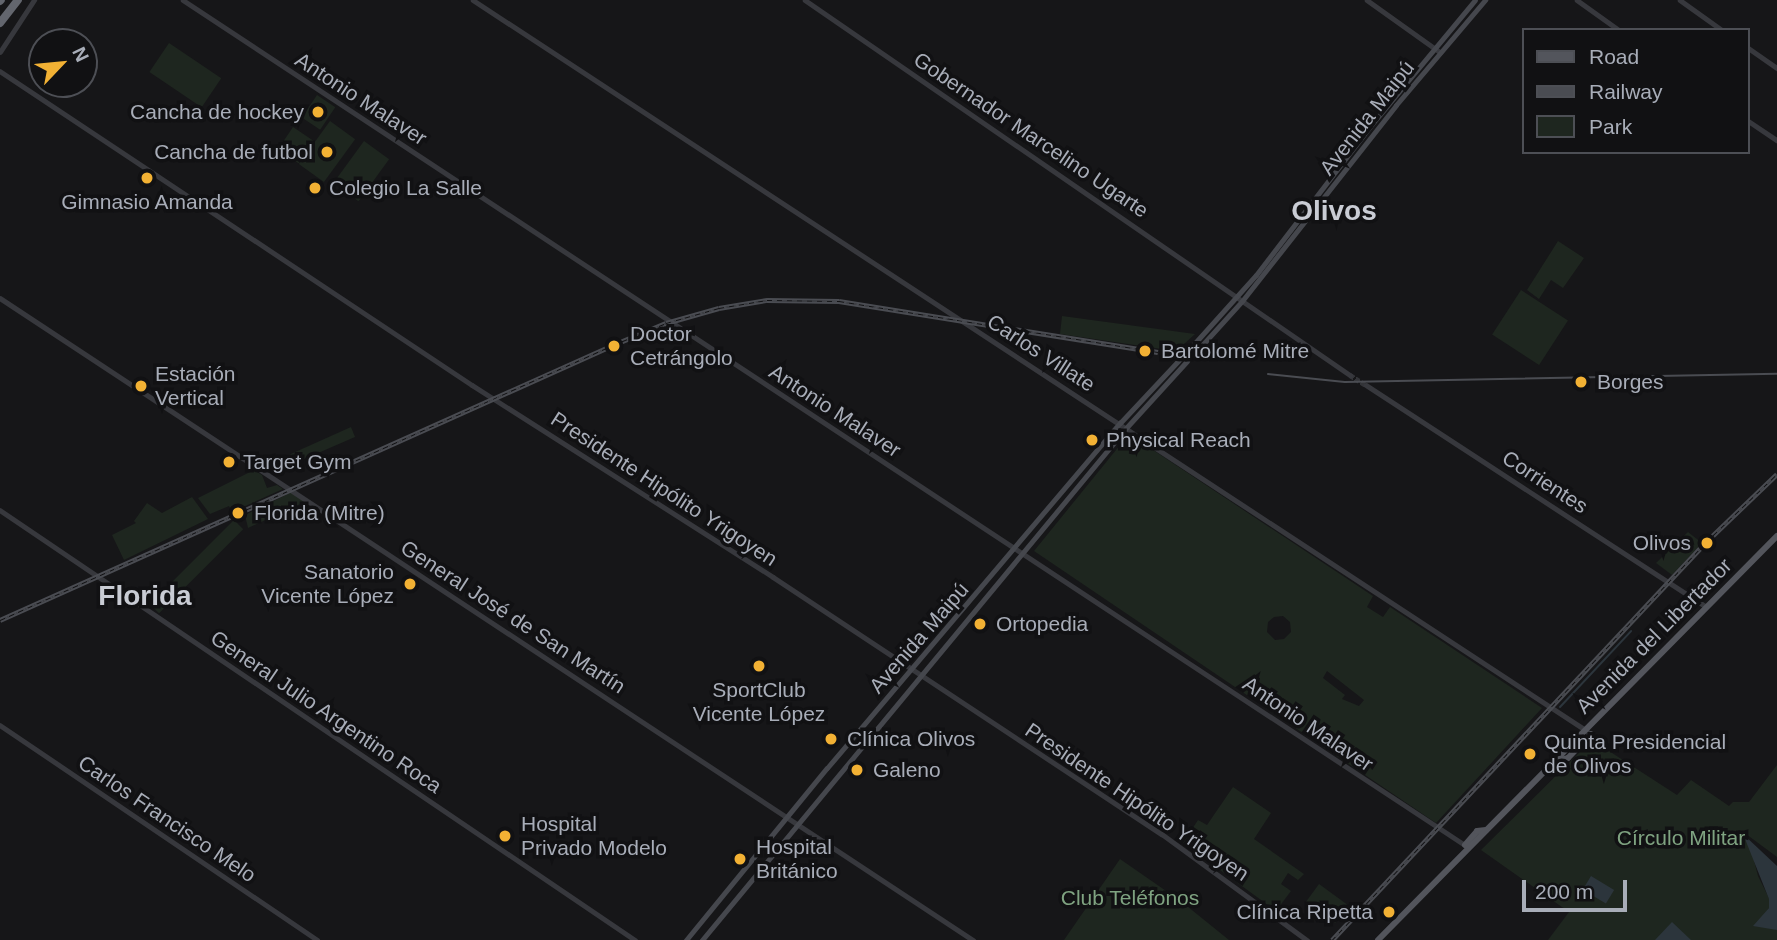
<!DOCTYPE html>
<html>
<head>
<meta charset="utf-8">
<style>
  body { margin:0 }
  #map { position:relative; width:1777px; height:940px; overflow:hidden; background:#161618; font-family:Arial,sans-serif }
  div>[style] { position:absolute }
  .green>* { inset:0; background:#1e261f; transform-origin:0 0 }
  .water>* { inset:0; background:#2c353c; transform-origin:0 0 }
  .stream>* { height:2px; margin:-1px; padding:0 1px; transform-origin:1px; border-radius:1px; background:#2c353c }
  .tertiary-tunnel>* { height:4.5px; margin-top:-2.25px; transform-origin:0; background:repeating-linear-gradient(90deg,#333438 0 4.5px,transparent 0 6.5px) }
  .tertiary>* { height:4.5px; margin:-2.25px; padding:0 2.25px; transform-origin:2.25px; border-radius:2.25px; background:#37383d }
  .secondary>* { height:5px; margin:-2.5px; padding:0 2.5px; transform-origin:2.5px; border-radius:2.5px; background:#45474d }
  .primary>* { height:6px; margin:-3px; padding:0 3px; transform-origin:3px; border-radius:3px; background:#53555c }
  .motorway>* { height:8px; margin:-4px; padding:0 4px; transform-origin:4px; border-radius:4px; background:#63666e }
  .tram>* { height:2px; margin:-1px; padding:0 1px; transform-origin:1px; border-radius:1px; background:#4a4c52 }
  .rail>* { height:4.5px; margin-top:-2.25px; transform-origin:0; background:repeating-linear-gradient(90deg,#111113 0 5px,#4a4c52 0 10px); box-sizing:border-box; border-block:2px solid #4a4c52 }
  .dots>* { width:19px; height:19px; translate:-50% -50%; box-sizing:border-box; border:4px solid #111113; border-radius:50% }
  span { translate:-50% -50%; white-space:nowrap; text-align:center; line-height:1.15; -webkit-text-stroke:7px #111113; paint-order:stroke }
  .street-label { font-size:21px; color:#a8adb8 }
  .poi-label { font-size:21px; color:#a8adb8 }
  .right { translate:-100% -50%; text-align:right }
  .left { translate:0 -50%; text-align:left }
  .park-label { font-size:21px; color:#7fa381 }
  .district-label { font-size:28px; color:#c9ccd4; font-weight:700 }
  .legend { position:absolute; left:1522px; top:28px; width:228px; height:126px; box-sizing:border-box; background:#111113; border:2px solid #4d4f55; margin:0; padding:9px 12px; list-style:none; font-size:21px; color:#a8adb8 }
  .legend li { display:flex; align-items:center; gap:14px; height:35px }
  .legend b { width:35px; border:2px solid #4d4f55 }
  .north { position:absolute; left:28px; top:28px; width:70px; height:70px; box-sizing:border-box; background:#111113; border:2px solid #4d4f55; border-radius:50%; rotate:64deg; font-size:19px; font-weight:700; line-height:28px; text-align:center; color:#a8adb8 }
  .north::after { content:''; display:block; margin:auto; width:24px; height:32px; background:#f2b134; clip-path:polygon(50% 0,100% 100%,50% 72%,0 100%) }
  .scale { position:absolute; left:1522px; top:880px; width:105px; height:32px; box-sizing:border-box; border:4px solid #a8adb8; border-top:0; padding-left:9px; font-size:21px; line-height:24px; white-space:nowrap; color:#a8adb8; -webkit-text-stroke:5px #111113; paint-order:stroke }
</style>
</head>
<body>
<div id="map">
  <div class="green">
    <div style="left:169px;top:43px;width:63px;height:35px;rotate:34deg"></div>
    <div style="left:317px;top:95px;width:22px;height:27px;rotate:34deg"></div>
    <div style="left:330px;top:121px;width:31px;height:53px;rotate:36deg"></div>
    <div style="left:293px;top:127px;width:25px;height:27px;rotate:34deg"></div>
    <div style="left:364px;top:141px;width:31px;height:52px;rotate:36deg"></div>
    <div style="clip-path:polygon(1558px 241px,1584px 258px,1563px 288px,1551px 280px,1539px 299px,1527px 290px)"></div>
    <div style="left:1521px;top:290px;width:56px;height:53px;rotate:33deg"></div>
    <div style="clip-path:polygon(1062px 316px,1195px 334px,1183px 345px,1163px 346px,1162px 349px,1060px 334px)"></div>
    <div style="clip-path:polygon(351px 427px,355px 437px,272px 473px,264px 466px)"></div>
    <div style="clip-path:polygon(evenodd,1129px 434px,1373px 596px,1367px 607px,1383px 617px,1390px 607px,1542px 708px,1436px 823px,1034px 551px,1129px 434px,1283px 616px,1290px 622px,1291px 632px,1284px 639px,1275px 640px,1267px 632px,1268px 622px,1274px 617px,1283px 616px,1129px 434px,1327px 671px,1364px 700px,1359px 706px,1342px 699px,1345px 695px,1323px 678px,1327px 671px)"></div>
    <div style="clip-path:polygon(254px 470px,262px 475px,267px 488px,277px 485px,283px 489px,232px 512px,229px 506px,210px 514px,198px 498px)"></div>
    <div style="clip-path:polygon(294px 491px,309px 500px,248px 528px,245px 515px)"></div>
    <div style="clip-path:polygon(192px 497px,208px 519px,124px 560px,112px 535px,136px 523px,134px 521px,147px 503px,162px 513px)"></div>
    <div style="left:234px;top:520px;width:13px;height:119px;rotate:45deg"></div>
    <div style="clip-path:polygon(1688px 532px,1702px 543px,1672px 575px,1656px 563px)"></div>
    <div style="clip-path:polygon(1592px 740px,1677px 795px,1691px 780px,1729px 806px,1733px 802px,1749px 802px,1777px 765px,1777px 857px,1746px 834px,1739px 830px,1735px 835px,1743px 836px,1751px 849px,1758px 876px,1769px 898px,1769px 908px,1763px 917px,1770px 927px,1777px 930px,1777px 940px,1548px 940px,1569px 912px,1481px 850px)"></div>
    <div style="clip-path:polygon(1233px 787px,1271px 813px,1254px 839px,1304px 874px,1298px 880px,1288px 873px,1281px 884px,1291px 891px,1276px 911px,1183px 843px,1198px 820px,1207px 825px)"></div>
    <div style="clip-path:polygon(1120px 859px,1182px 902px,1229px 940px,1064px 940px)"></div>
    <div style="left:1319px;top:884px;width:36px;height:22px;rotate:36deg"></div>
  </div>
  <div class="water">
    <div style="clip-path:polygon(1743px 834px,1777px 866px,1777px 930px,1753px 926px,1769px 908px,1769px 899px)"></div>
    <div style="left:1591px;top:876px;width:27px;height:16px;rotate:31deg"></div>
    <div style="clip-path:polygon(1672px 922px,1691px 940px,1655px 940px)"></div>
  </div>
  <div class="stream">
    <div style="left:1560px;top:707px;width:104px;rotate:-46.9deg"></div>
  </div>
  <div class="tertiary-tunnel">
    <div style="left:1350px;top:375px;width:19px;rotate:32deg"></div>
  </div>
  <div class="tertiary">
    <div style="left:183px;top:0;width:1535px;rotate:33.39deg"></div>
    <div style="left:473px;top:0;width:1332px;rotate:33.27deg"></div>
    <div style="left:805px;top:0;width:662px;rotate:34.53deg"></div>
    <div style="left:1367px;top:0;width:90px;rotate:35.5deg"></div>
    <div style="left:1577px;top:0;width:52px;rotate:35.5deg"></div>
    <div style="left:1680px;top:0;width:52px;rotate:35.5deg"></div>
    <div style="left:1747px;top:47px;width:37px;rotate:35deg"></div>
    <div style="left:0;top:52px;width:62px;rotate:-56.8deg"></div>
    <div style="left:0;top:71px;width:567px;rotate:33.63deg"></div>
    <div style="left:472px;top:385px;width:357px;rotate:32.5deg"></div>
    <div style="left:773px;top:577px;width:466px;rotate:33.5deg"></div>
    <div style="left:1162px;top:834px;width:180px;rotate:36.2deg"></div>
    <div style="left:1747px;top:120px;width:36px;rotate:34deg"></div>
    <div style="left:0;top:298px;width:1166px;rotate:33.42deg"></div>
    <div style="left:1366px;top:385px;width:406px;rotate:33.1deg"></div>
    <div style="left:0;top:510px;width:767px;rotate:34.1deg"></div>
    <div style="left:0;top:725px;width:383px;rotate:34.1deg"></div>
  </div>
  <div class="secondary">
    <div style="left:1185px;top:354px;width:106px;rotate:-48.1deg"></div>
    <div style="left:1256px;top:275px;width:190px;rotate:-52.5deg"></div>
    <div style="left:1372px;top:124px;width:161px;rotate:-50.3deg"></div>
    <div style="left:1194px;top:354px;width:72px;rotate:-47.8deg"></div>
    <div style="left:1242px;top:301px;width:249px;rotate:-51.8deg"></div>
    <div style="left:1396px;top:105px;width:138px;rotate:-49.7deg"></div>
    <div style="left:686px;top:940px;width:222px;rotate:-50.7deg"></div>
    <div style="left:827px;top:768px;width:453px;rotate:-49.7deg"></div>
    <div style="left:1120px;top:423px;width:86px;rotate:-46.9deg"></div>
    <div style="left:702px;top:940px;width:665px;rotate:-50.37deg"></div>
    <div style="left:1126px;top:428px;width:91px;rotate:-47.7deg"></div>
  </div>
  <div class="primary">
    <div style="left:1556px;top:761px;width:12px;rotate:-14deg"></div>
    <div style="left:1568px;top:758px;width:33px;rotate:-46deg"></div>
    <div style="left:1465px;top:845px;width:18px;rotate:-49deg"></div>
    <div style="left:1477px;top:831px;width:9px;rotate:-6deg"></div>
    <div style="left:1378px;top:940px;width:568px;rotate:-45.36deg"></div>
  </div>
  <div class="motorway">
    <div style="left:0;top:1px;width:1px;rotate:-45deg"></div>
    <div style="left:0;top:23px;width:29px;rotate:-52deg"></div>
  </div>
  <div class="tram">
    <div style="left:1268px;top:374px;width:77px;rotate:5.9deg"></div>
    <div style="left:1345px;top:382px;width:432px;rotate:-1.1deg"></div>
  </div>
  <div class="rail">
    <div style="left:0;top:620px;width:672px;rotate:-24.16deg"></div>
    <div style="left:613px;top:345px;width:57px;rotate:-22.5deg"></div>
    <div style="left:666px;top:323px;width:55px;rotate:-15.8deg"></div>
    <div style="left:719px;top:308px;width:49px;rotate:-9.5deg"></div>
    <div style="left:767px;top:300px;width:72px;rotate:0.8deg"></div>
    <div style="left:839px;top:301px;width:323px;rotate:9.1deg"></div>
    <div style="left:1332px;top:940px;width:546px;rotate:-46.78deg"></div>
    <div style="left:1706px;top:542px;width:98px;rotate:-43.8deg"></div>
  </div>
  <div class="dots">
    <div style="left:318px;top:112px;background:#f2b134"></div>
    <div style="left:327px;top:152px;background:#f2b134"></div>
    <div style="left:147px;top:178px;background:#f2b134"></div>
    <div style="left:315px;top:188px;background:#f2b134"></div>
    <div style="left:614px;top:346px;background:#f2b134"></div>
    <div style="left:1145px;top:351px;background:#f2b134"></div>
    <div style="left:1581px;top:382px;background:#f2b134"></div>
    <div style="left:141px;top:386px;background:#f2b134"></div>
    <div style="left:1092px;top:440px;background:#f2b134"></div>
    <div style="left:229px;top:462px;background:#f2b134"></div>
    <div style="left:238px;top:513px;background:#f2b134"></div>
    <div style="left:1707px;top:543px;background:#f2b134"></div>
    <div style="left:410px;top:584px;background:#f2b134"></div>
    <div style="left:980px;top:624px;background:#f2b134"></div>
    <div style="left:759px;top:666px;background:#f2b134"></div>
    <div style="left:831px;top:739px;background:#f2b134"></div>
    <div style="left:1530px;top:754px;background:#f2b134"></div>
    <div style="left:857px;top:770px;background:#f2b134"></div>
    <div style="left:505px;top:836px;background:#f2b134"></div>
    <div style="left:740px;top:859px;background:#f2b134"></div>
    <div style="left:1389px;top:912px;background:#f2b134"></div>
  </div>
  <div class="street-label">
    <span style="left:361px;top:99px;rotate:33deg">Antonio Malaver</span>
    <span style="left:1367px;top:118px;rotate:-52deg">Avenida Maipú</span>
    <span style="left:1031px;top:135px;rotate:34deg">Gobernador Marcelino Ugarte</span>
    <span style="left:1041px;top:353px;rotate:33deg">Carlos Villate</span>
    <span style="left:835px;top:411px;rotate:33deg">Antonio Malaver</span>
    <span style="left:1545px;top:482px;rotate:33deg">Corrientes</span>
    <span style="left:664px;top:489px;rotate:33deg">Presidente Hipólito Yrigoyen</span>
    <span style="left:513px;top:617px;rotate:33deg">General José de San Martín</span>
    <span style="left:1654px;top:636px;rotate:-45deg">Avenida del Libertador</span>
    <span style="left:919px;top:638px;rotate:-49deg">Avenida Maipú</span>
    <span style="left:326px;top:712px;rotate:34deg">General Julio Argentino Roca</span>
    <span style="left:1308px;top:724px;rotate:34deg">Antonio Malaver</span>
    <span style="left:1137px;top:802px;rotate:34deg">Presidente Hipólito Yrigoyen</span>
    <span style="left:167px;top:819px;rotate:34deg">Carlos Francisco Melo</span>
  </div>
  <div class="poi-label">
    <span class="right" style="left:304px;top:112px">Cancha de hockey</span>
    <span class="right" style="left:313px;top:152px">Cancha de futbol</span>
    <span class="left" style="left:329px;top:188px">Colegio La Salle</span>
    <span style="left:147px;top:202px">Gimnasio Amanda</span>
    <span class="left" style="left:630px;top:346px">Doctor<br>Cetrángolo</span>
    <span class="left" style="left:1161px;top:351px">Bartolomé Mitre</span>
    <span class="left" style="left:155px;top:386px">Estación<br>Vertical</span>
    <span class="left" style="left:1597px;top:382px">Borges</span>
    <span class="left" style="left:1106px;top:440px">Physical Reach</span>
    <span class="left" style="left:243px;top:462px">Target Gym</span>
    <span class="left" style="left:254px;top:513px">Florida (Mitre)</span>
    <span class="right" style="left:1691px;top:543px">Olivos</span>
    <span class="right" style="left:394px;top:584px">Sanatorio<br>Vicente López</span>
    <span class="left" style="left:996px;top:624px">Ortopedia</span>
    <span style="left:759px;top:702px">SportClub<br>Vicente López</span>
    <span class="left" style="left:847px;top:739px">Clínica Olivos</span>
    <span class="left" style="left:1544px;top:754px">Quinta Presidencial<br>de Olivos</span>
    <span class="left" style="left:873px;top:770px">Galeno</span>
    <span class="left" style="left:521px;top:836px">Hospital<br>Privado Modelo</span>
    <span class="left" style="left:756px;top:859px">Hospital<br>Británico</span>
    <span class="right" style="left:1373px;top:912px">Clínica Ripetta</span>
  </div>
  <div class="park-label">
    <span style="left:1681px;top:838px">Círculo Militar</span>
    <span style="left:1130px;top:898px">Club Teléfonos</span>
  </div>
  <div class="district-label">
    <span style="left:1334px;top:211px">Olivos</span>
    <span style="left:145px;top:596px">Florida</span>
  </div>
  <ul class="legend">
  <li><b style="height:9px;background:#53555c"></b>Road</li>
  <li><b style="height:9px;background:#4a4c52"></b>Railway</li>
  <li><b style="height:19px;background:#1e261f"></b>Park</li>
  </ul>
  <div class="north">N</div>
  <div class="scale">200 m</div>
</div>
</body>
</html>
